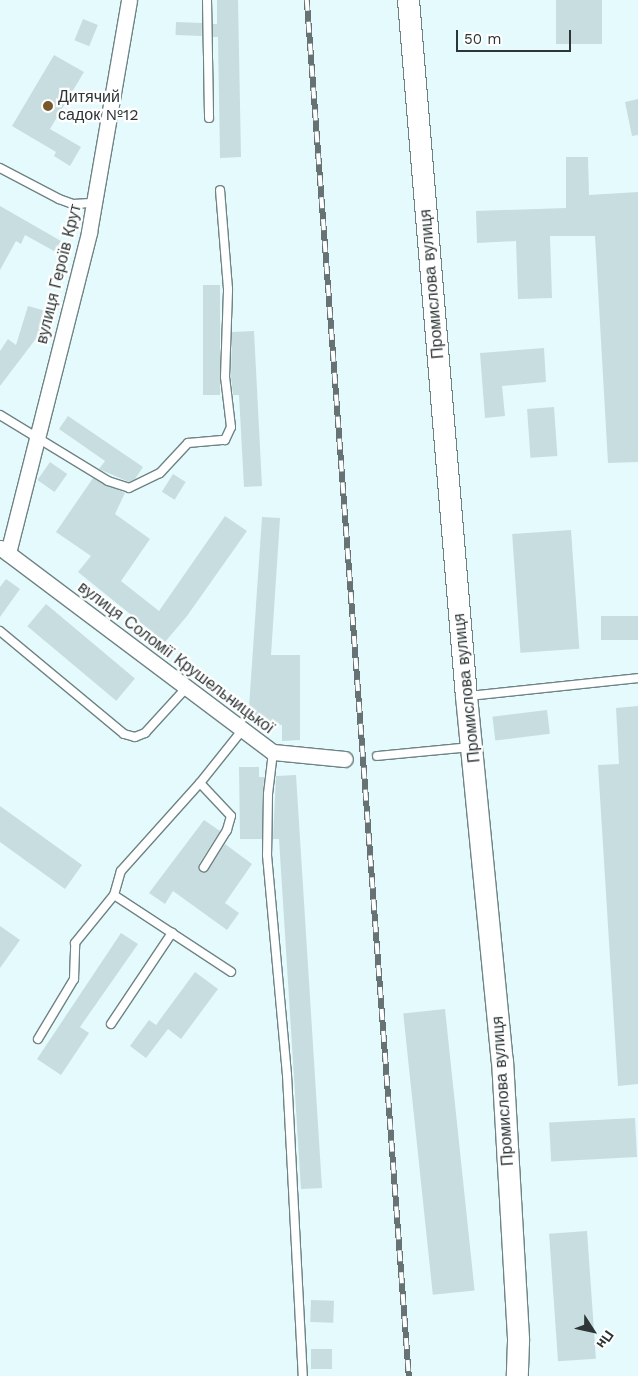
<!DOCTYPE html>
<html>
<head>
<meta charset="utf-8">
<style>
  body { margin:0 }
  #map { position:relative; width:638px; height:1376px; overflow:hidden; background:#e5fafc; font-family:"Work Sans",sans-serif }
  div>[style] { position:absolute }
  .building>* { inset:0; background:#c8dddf; transform-origin:0 0 }
  .roads { filter:drop-shadow(1px 0 #6f8385) drop-shadow(-1px 0 #6f8385) drop-shadow(0 1px #6f8385) drop-shadow(0 -1px #6f8385) }
  .lane>* { height:8px; margin:-4px; padding:0 4px; transform-origin:4px; border-radius:4px; background:#fff }
  .street>* { height:15px; margin:-7.5px; padding:0 7.5px; transform-origin:7.5px; border-radius:7.5px; background:#fff }
  .secondary>* { height:21px; margin:-10.5px; padding:0 10.5px; transform-origin:10.5px; border-radius:10.5px; background:#fff }
  .rail>* { height:5.5px; margin-top:-2.75px; transform-origin:0; background:repeating-linear-gradient(90deg,#fff 0 11px,#667273 0 22px); box-sizing:border-box; border-block:1px solid #667273 }
  .dots>* { width:14px; height:14px; translate:-50% -50%; box-sizing:border-box; border:2px solid #fff; border-radius:50% }
  span { translate:-50% -50%; white-space:nowrap; text-align:center; line-height:1.15; -webkit-text-stroke:4.5px #fff; paint-order:stroke }
  .poi-label { font-size:16px; color:#2d3536 }
  .left { translate:0 -50%; text-align:left }
  .street-label { font-size:16px; color:#2d3536 }
  .north { position:absolute; left:568px; top:1306px; width:50px; height:50px; -webkit-text-stroke:4px #fff; paint-order:stroke; rotate:125deg; font-size:14px; font-weight:700; line-height:20px; text-align:center; color:#2d3536 }
  .north::after { content:''; display:block; margin:auto; width:18px; height:22px; background:#2d3536; clip-path:polygon(50% 0,100% 100%,50% 72%,0 100%) }
  .scale { position:absolute; left:456px; top:30px; width:115px; height:22px; box-sizing:border-box; border:2px solid #2d3536; border-top:0; padding-left:6px; font-size:15px; line-height:18px; white-space:nowrap; color:#2d3536; -webkit-text-stroke:4px #fff; paint-order:stroke }
</style>
</head>
<body>
<div id="map">
  <div class="building">
    <div style="clip-path:polygon(217px 0,238px 0,241px 157px,220px 158px,218px 37px,213px 37px,213px 24px,217px 24px)"></div>
    <div style="left:556px;top:0;width:46px;height:44px"></div>
    <div style="left:83px;top:19px;width:16px;height:23px;rotate:22deg"></div>
    <div style="left:176px;top:22px;width:26px;height:13px;rotate:2deg"></div>
    <div style="clip-path:polygon(54px 55px,84px 72px,50px 129px,81px 147px,70px 166px,54px 156px,56px 152px,12px 126px)"></div>
    <div style="clip-path:polygon(638px 99px,638px 135px,632px 136px,625px 102px)"></div>
    <div style="clip-path:polygon(566px 157px,588px 157px,589px 195px,638px 192px,638px 462px,608px 463px,595px 236px,550px 236px,552px 298px,518px 299px,516px 241px,477px 243px,476px 211px,566px 208px)"></div>
    <div style="clip-path:polygon(0 206px,61px 241px,54px 251px,25px 235px,21px 244px,16px 241px,0 270px)"></div>
    <div style="left:203px;top:285px;width:17px;height:110px"></div>
    <div style="clip-path:polygon(28px 306px,46px 311px,38px 336px,0 386px,0 351px,8px 339px,16px 345px)"></div>
    <div style="clip-path:polygon(254px 331px,262px 486px,244px 487px,239px 395px,233px 395px,231px 377px,232px 332px)"></div>
    <div style="clip-path:polygon(544px 348px,546px 382px,502px 386px,505px 416px,485px 418px,480px 353px)"></div>
    <div style="left:554px;top:407px;width:49px;height:27px;rotate:86deg"></div>
    <div style="clip-path:polygon(68px 416px,143px 467px,135px 479px,129px 482px,99px 469px,105px 461px,59px 429px)"></div>
    <div style="left:50px;top:462px;width:21px;height:22px;rotate:35deg"></div>
    <div style="left:173px;top:474px;width:15px;height:21px;rotate:32deg"></div>
    <div style="clip-path:polygon(93px 478px,125px 493px,115px 514px,150px 539px,121px 581px,159px 611px,225px 516px,247px 531px,187px 616px,165px 642px,78px 572px,91px 556px,56px 532px)"></div>
    <div style="clip-path:polygon(262px 517px,280px 518px,271px 655px,300px 655px,300px 740px,282px 741px,282px 725px,248px 722px)"></div>
    <div style="left:571px;top:530px;width:119px;height:59px;rotate:86deg"></div>
    <div style="clip-path:polygon(6px 579px,20px 589px,0 617px,0 587px)"></div>
    <div style="left:46px;top:604px;width:116px;height:29px;rotate:40deg"></div>
    <div style="left:638px;top:616px;width:24px;height:37px;rotate:90deg"></div>
    <div style="clip-path:polygon(638px 706px,638px 1084px,618px 1086px,598px 765px,619px 764px,616px 708px)"></div>
    <div style="left:547px;top:710px;width:24px;height:55px;rotate:83deg"></div>
    <div style="clip-path:polygon(239px 767px,259px 767px,259px 777px,264px 777px,262px 839px,240px 839px)"></div>
    <div style="clip-path:polygon(296px 775px,322px 1188px,301px 1189px,279px 839px,273px 839px,276px 776px)"></div>
    <div style="clip-path:polygon(0 806px,82px 865px,65px 889px,0 842px)"></div>
    <div style="clip-path:polygon(204px 820px,220px 831px,199px 864px,201px 871px,208px 870px,225px 844px,252px 864px,225px 903px,239px 913px,227px 930px,173px 891px,165px 904px,149px 893px)"></div>
    <div style="clip-path:polygon(0 926px,20px 940px,0 968px)"></div>
    <div style="clip-path:polygon(121px 933px,138px 944px,80px 1027px,89px 1033px,61px 1075px,37px 1059px)"></div>
    <div style="clip-path:polygon(195px 972px,218px 989px,181px 1039px,168px 1029px,146px 1058px,130px 1046px,149px 1020px,156px 1025px)"></div>
    <div style="left:445px;top:1009px;width:283px;height:42px;rotate:84deg"></div>
    <div style="left:635px;top:1118px;width:39px;height:86px;rotate:87deg"></div>
    <div style="left:587px;top:1231px;width:128px;height:38px;rotate:86deg"></div>
    <div style="left:311px;top:1300px;width:23px;height:22px;rotate:2deg"></div>
    <div style="left:332px;top:1349px;width:20px;height:21px;rotate:90deg"></div>
  </div>
  <div class="roads">
    <div class="lane">
      <div style="left:207px;top:0;width:118px;rotate:89deg"></div>
      <div style="left:0;top:168px;width:67px;rotate:27.7deg"></div>
      <div style="left:59px;top:199px;width:15px;rotate:20deg"></div>
      <div style="left:73px;top:204px;width:22px;rotate:-3deg"></div>
      <div style="left:0;top:415px;width:127px;rotate:31.4deg"></div>
      <div style="left:108px;top:481px;width:22px;rotate:18deg"></div>
      <div style="left:129px;top:488px;width:34px;rotate:-26deg"></div>
      <div style="left:160px;top:473px;width:41px;rotate:-47deg"></div>
      <div style="left:188px;top:443px;width:37px;rotate:-5deg"></div>
      <div style="left:225px;top:440px;width:14px;rotate:-65deg"></div>
      <div style="left:231px;top:427px;width:50px;rotate:-96.8deg"></div>
      <div style="left:225px;top:377px;width:88px;rotate:-88deg"></div>
      <div style="left:228px;top:289px;width:99px;rotate:-94.6deg"></div>
      <div style="left:0;top:631px;width:161px;rotate:39.7deg"></div>
      <div style="left:124px;top:734px;width:11px;rotate:15deg"></div>
      <div style="left:135px;top:737px;width:11px;rotate:-22deg"></div>
      <div style="left:145px;top:733px;width:62px;rotate:-47.6deg"></div>
      <div style="left:468px;top:696px;width:171px;rotate:-6deg"></div>
      <div style="left:273px;top:752px;width:42px;rotate:96.8deg"></div>
      <div style="left:268px;top:794px;width:61px;rotate:90.9deg"></div>
      <div style="left:267px;top:855px;width:221px;rotate:84.8deg"></div>
      <div style="left:287px;top:1075px;width:301px;rotate:87deg"></div>
      <div style="left:377px;top:756px;width:93px;rotate:-5.5deg"></div>
      <div style="left:200px;top:783px;width:45px;rotate:46.8deg"></div>
      <div style="left:231px;top:816px;width:15px;rotate:106deg"></div>
      <div style="left:227px;top:830px;width:44px;rotate:121.9deg"></div>
      <div style="left:114px;top:895px;width:140px;rotate:33.3deg"></div>
      <div style="left:111px;top:1024px;width:110px;rotate:-56.2deg"></div>
      <div style="left:38px;top:1039px;width:70px;rotate:-59deg"></div>
      <div style="left:74px;top:979px;width:36px;rotate:-88deg"></div>
      <div style="left:75px;top:943px;width:62px;rotate:-50.9deg"></div>
      <div style="left:114px;top:895px;width:25px;rotate:-74deg"></div>
      <div style="left:121px;top:871px;width:118px;rotate:-48.1deg"></div>
      <div style="left:200px;top:783px;width:70px;rotate:-51.3deg"></div>
    </div>
    <div class="street">
      <div style="left:1px;top:548px;width:340px;rotate:36.9deg"></div>
      <div style="left:273px;top:752px;width:72px;rotate:5.6deg"></div>
      <div style="left:8px;top:553px;width:331px;rotate:-75.8deg"></div>
      <div style="left:89px;top:232px;width:235px;rotate:-80.2deg"></div>
    </div>
    <div class="secondary">
      <div style="left:408px;top:0;width:698px;rotate:85.24deg"></div>
      <div style="left:466px;top:696px;width:366px;rotate:84.4deg"></div>
      <div style="left:502px;top:1060px;width:281px;rotate:86.7deg"></div>
      <div style="left:518px;top:1341px;width:35px;rotate:92deg"></div>
    </div>
  </div>
  <div class="rail">
    <div style="left:307px;top:0;width:1380px;rotate:85.76deg"></div>
  </div>
  <div class="dots">
    <div style="left:48px;top:106px;background:#77582d"></div>
  </div>
  <div class="poi-label">
    <span class="left" style="left:58px;top:106px">Дитячий<br>садок №12</span>
  </div>
  <div class="street-label">
    <span style="left:59px;top:274px;rotate:-76deg">вулиця Героїв Крут</span>
    <span style="left:432px;top:284px;rotate:-95deg">Промислова вулиця</span>
    <span style="left:176px;top:658px;rotate:37deg">вулиця Соломії Крушельницької</span>
    <span style="left:467px;top:688px;rotate:-96deg">Промислова вулиця</span>
    <span style="left:503px;top:1091px;rotate:-94deg">Промислова вулиця</span>
  </div>
  <div class="north">Пн</div>
  <div class="scale">50 m</div>
</div>
</body>
</html>
